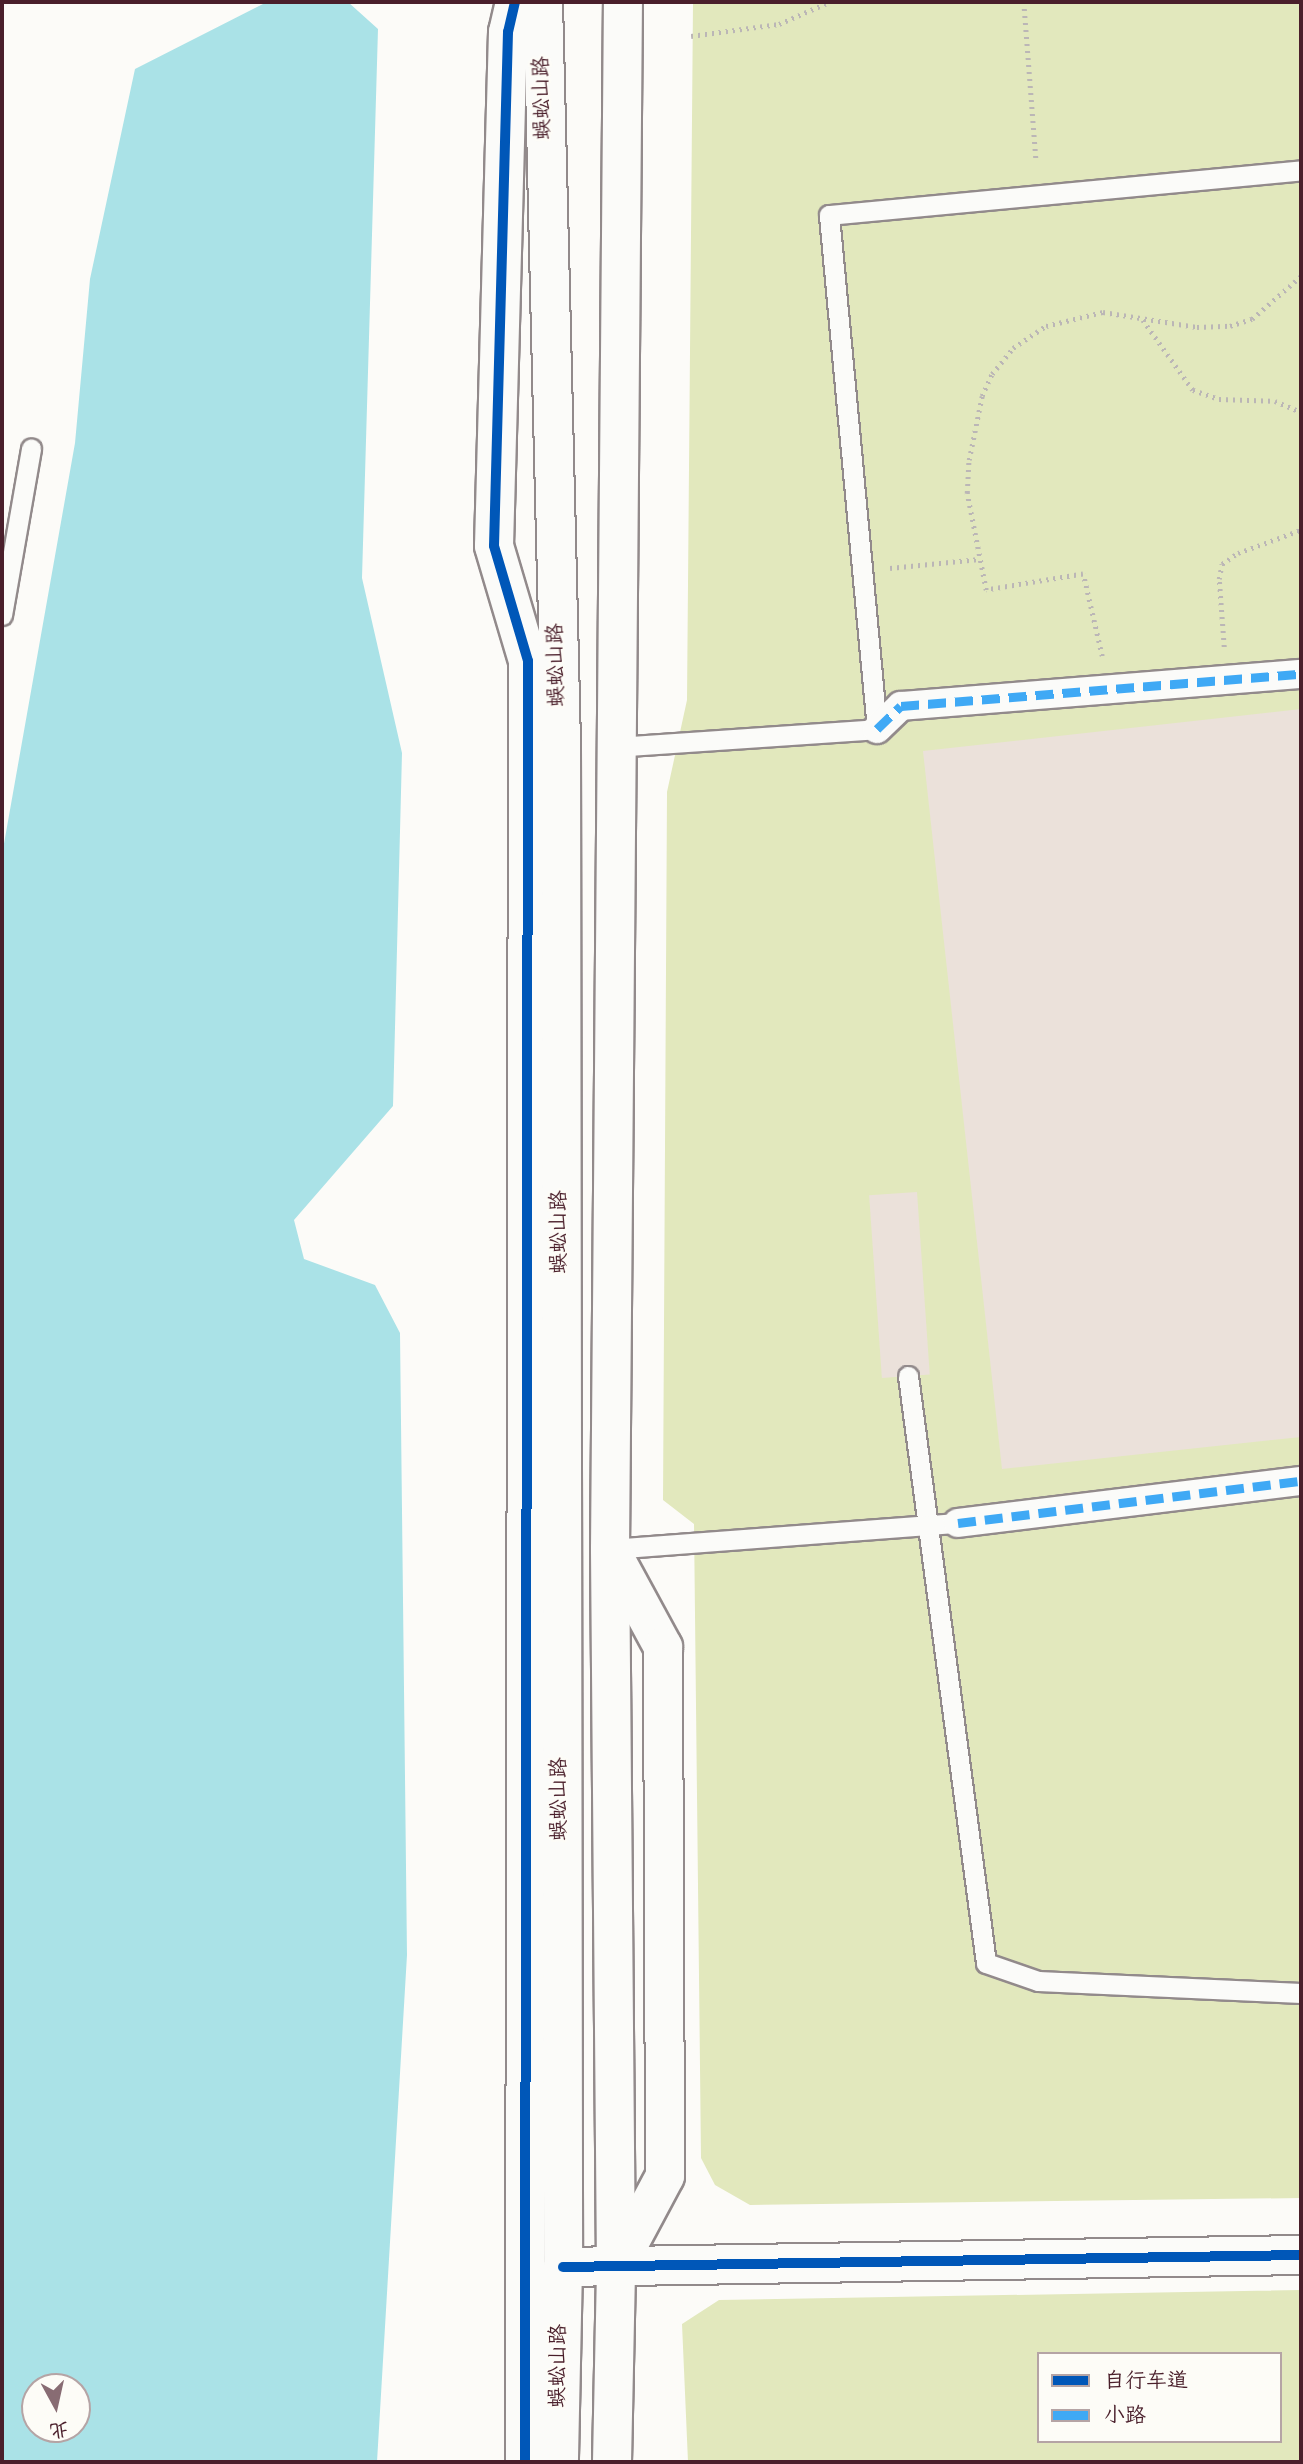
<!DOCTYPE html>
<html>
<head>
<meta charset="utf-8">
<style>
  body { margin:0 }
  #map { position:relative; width:1303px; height:2464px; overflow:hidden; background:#fcfbf8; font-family:"Gochi Hand","LXGW WenKai TC",sans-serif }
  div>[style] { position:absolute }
  .green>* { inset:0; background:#e2e8bd }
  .water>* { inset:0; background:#aae2e7 }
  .building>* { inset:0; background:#ebe1da; transform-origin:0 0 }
  .path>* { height:4.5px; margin-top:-2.25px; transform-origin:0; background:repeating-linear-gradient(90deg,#bbb6b6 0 2px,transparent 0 7px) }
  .roads { filter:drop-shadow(2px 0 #928a8b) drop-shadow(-2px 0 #928a8b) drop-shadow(0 2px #928a8b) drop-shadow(0 -2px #928a8b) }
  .service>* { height:19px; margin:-9.5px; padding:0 9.5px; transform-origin:9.5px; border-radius:9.5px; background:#fbfbf9 }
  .pedestrian>* { height:28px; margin:-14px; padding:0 14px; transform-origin:14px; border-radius:14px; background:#fbfbf9 }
  .minor>* { height:38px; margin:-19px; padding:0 19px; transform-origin:19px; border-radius:19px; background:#fbfbf9 }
  .tertiary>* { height:38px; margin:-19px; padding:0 19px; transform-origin:19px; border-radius:19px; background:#fbfbf9 }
  .quiet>* { height:9px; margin-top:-4.5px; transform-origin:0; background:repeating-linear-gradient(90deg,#3fa9f5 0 18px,transparent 0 27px) }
  .cycleway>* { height:10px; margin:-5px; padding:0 5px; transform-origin:5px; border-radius:5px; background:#0057b8 }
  span { translate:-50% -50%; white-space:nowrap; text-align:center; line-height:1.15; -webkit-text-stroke:5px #fdfcf7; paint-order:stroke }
  .street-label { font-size:21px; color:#4a1f2b }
  .frame { position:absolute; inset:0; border:4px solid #4a1f2b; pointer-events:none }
  .legend { position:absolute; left:1037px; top:2352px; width:245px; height:91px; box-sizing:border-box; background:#fdfcf7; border:2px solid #b5a4a5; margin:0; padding:9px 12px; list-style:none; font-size:21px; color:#4a1f2b }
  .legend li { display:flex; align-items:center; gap:14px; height:35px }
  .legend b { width:35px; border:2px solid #b5a4a5 }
  .north { position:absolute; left:21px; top:2373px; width:70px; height:70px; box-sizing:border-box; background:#fdfcf7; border:2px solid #b5a4a5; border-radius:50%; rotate:172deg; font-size:19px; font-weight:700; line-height:28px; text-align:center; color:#4a1f2b }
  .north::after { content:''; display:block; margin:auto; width:24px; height:32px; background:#886c73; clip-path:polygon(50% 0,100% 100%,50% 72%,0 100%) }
</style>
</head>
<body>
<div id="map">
  <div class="green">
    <div style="clip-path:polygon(693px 2px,1301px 2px,1301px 2198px,750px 2205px,715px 2185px,701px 2158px,694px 1524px,663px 1500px,667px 792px,687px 700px)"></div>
    <div style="clip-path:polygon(evenodd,1301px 2290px,1301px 2462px,688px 2462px,682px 2324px,719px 2300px,1301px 2290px,1039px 2354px,1280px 2354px,1280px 2441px,1039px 2441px,1039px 2354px)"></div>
  </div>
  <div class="water">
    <div style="clip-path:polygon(evenodd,267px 2px,348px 2px,378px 29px,362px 578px,402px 753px,393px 1106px,294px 1220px,304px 1259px,375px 1285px,400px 1333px,407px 1955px,377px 2462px,2px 2462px,2px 855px,75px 443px,90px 279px,135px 69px,267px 2px,35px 2387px,77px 2387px,77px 2429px,35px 2429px,35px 2387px)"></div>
  </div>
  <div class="building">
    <div style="clip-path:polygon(1301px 709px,1301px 1437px,1002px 1469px,923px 751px)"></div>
    <div style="left:917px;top:1192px;width:183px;height:48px;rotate:86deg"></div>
  </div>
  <div class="path">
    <div style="left:1024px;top:2px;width:157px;rotate:85.6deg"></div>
    <div style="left:691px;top:36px;width:89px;rotate:-7.8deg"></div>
    <div style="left:779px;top:24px;width:55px;rotate:-23.7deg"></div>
    <div style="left:1143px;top:320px;width:86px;rotate:54.5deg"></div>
    <div style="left:1193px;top:390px;width:28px;rotate:19deg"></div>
    <div style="left:1219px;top:399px;width:56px;rotate:2deg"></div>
    <div style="left:1275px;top:401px;width:28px;rotate:23deg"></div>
    <div style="left:890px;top:568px;width:90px;rotate:-5.7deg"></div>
    <div style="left:1224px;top:647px;width:68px;rotate:-94.2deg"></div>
    <div style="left:1219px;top:579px;width:15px;rotate:-79deg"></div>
    <div style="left:1222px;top:564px;width:19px;rotate:-35deg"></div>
    <div style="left:1238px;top:553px;width:67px;rotate:-20.1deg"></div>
    <div style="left:1102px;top:656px;width:84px;rotate:-103deg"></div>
    <div style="left:1083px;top:574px;width:98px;rotate:170.6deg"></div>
    <div style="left:986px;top:590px;width:99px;rotate:-101.1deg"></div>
    <div style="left:967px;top:493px;width:33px;rotate:-87deg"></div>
    <div style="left:969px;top:460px;width:65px;rotate:-78.5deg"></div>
    <div style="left:982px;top:396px;width:24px;rotate:-66deg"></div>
    <div style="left:992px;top:374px;width:33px;rotate:-51deg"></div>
    <div style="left:1013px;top:348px;width:40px;rotate:-34deg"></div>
    <div style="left:1046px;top:326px;width:59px;rotate:-13.8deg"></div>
    <div style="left:1103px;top:312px;width:95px;rotate:9.1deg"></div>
    <div style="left:1197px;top:327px;width:33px;rotate:-2deg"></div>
    <div style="left:1230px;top:326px;width:23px;rotate:-18deg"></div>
    <div style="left:1252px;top:319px;width:65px;rotate:-41.3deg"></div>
  </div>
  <div class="roads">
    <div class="service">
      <div style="left:2px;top:615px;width:169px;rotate:-80.1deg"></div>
      <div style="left:615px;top:747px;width:263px;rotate:-3.9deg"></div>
      <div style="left:877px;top:729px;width:516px;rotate:-95.34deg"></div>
      <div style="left:829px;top:215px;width:474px;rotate:-5.4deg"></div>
      <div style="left:908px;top:1376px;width:592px;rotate:82.43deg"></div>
      <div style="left:986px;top:1963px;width:55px;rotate:19.1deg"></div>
      <div style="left:1038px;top:1981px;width:263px;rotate:2.6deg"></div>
      <div style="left:610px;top:1549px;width:349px;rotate:-4.3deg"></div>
    </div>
    <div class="pedestrian">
      <div style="left:877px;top:729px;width:33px;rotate:-44deg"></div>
      <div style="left:901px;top:706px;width:401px;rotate:-4.6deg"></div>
      <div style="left:958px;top:1523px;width:346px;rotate:-7deg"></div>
    </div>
    <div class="minor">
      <div style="left:563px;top:2267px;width:738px;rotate:-0.93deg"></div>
    </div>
    <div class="tertiary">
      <div style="left:515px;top:2px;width:31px;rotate:103deg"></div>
      <div style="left:508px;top:32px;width:514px;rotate:91.56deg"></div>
      <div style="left:494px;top:546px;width:120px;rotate:73.5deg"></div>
      <div style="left:528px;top:661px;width:1801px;rotate:90.1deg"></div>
      <div style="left:543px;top:2px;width:743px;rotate:88.61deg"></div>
      <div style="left:561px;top:745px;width:1522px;rotate:89.92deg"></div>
      <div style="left:563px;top:2267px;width:195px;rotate:91.2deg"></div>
      <div style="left:612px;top:1553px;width:107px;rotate:61.5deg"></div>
      <div style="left:663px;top:1647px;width:529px;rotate:89.78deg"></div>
      <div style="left:665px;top:2176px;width:102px;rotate:118.1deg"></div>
      <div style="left:612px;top:2462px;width:195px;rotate:-88.8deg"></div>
      <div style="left:616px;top:2267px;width:718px;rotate:-90.48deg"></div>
      <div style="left:610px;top:1549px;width:1547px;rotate:-89.52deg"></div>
    </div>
  </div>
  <div class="quiet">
    <div style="left:877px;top:729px;width:33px;rotate:-44deg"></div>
    <div style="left:901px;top:706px;width:401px;rotate:-4.6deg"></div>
    <div style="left:958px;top:1523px;width:346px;rotate:-7deg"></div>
  </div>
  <div class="cycleway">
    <div style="left:515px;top:2px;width:31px;rotate:103deg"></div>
    <div style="left:508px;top:32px;width:514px;rotate:91.56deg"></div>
    <div style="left:494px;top:546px;width:120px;rotate:73.5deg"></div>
    <div style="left:528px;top:661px;width:1801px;rotate:90.1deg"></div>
    <div style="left:563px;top:2267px;width:738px;rotate:-0.93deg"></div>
  </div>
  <div class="street-label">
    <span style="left:545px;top:98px;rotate:-91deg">蜈蚣山路</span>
    <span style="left:559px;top:665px;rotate:-91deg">蜈蚣山路</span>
    <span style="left:562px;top:1232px;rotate:-90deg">蜈蚣山路</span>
    <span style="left:562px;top:1799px;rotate:-90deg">蜈蚣山路</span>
    <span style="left:561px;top:2366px;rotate:-89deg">蜈蚣山路</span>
  </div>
  <div class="frame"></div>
  <ul class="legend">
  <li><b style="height:9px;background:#0057b8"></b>自行车道</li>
  <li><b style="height:9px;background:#3fa9f5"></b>小路</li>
  </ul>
  <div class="north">北</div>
</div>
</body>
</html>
